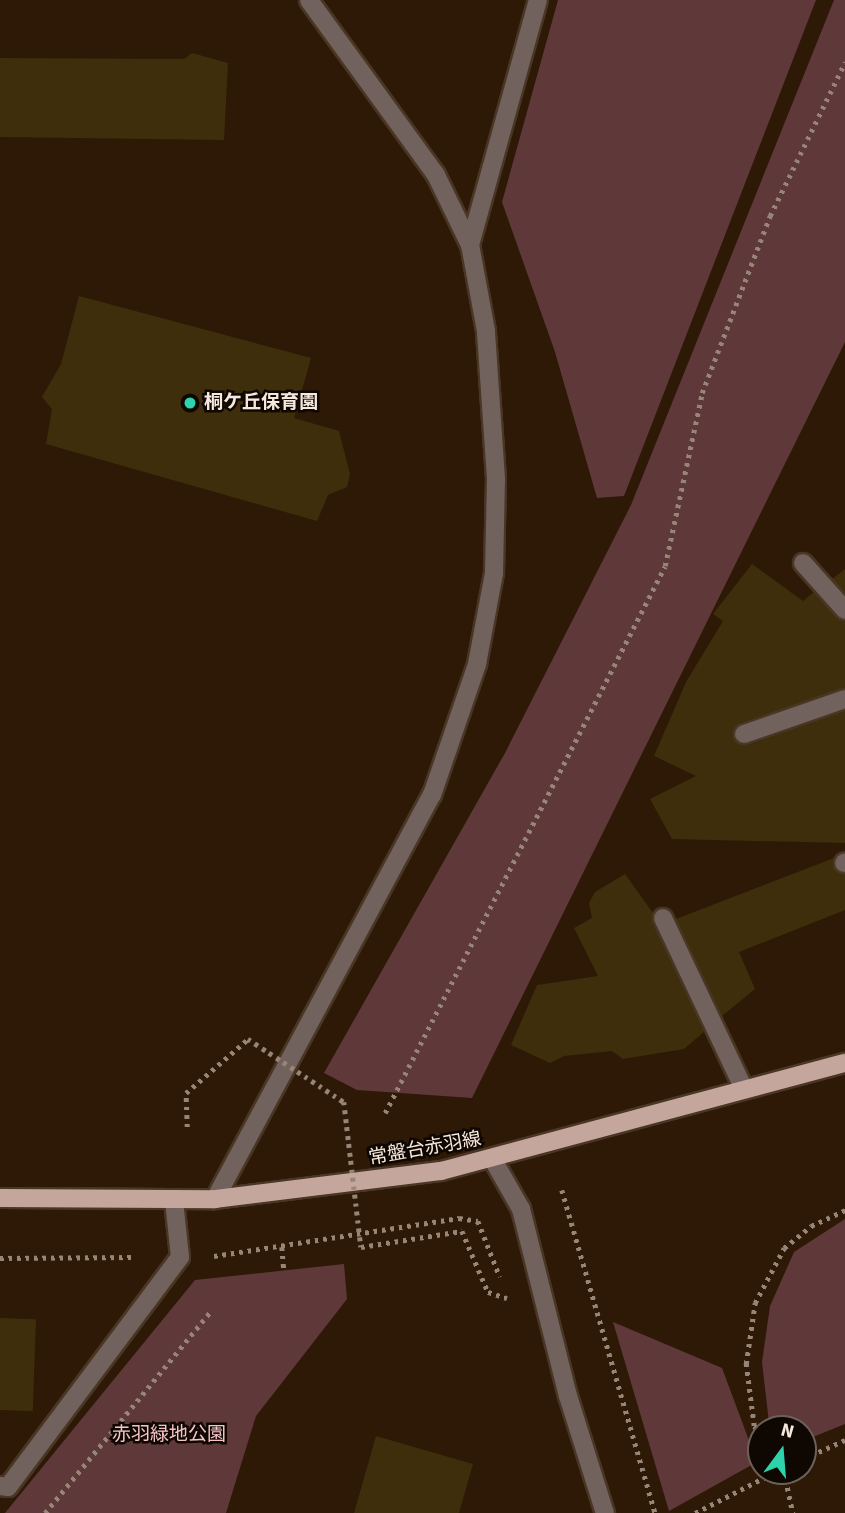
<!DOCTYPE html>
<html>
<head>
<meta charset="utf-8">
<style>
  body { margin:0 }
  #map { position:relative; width:845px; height:1513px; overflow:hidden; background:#2e1906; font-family:"Source Sans 3","Noto Sans JP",sans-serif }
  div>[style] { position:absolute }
  .green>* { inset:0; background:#5f383a }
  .building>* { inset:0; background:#3e2e0b; transform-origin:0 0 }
  .path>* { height:4.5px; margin-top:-2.25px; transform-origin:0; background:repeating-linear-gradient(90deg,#978577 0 3.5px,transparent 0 8.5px) }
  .roads { filter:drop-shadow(2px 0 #4a3624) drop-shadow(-2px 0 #4a3624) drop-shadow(0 2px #4a3624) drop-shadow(0 -2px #4a3624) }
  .minor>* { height:18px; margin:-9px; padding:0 9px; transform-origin:9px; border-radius:9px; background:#71625e }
  .major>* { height:18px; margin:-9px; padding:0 9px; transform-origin:9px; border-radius:9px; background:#c5a69d }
  .path-bridge>* { height:4.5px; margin-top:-2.25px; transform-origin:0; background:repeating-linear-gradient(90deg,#978577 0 3.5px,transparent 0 8.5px) }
  .dots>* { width:19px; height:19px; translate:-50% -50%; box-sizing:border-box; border:4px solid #0f0702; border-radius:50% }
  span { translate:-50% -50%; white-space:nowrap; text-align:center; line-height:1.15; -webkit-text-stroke:5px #0f0702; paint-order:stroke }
  .poi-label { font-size:19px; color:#f7e8dd; font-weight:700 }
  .left { translate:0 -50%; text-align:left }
  .street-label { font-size:19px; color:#f7e8dd }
  .park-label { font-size:19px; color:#f7c4c6 }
  .north { position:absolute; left:747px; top:1415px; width:70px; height:70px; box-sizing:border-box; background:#0f0702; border:2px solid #6c615a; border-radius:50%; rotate:16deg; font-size:19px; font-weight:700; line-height:28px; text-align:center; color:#f7e8dd }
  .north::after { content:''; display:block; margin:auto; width:24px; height:32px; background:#2dd4ab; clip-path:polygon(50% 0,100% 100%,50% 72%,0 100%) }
</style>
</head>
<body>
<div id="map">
  <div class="green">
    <div style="clip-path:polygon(558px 0,816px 0,624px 496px,597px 498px,555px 352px,502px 202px)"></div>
    <div style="clip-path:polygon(834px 0,845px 0,845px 342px,472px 1098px,357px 1090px,324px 1073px,505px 753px,631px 505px)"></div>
    <div style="clip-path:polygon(845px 1219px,845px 1424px,803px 1441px,803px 1429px,776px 1429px,769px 1423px,762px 1362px,770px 1306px,794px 1252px)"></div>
    <div style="clip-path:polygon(344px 1264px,347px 1299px,256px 1416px,226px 1513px,5px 1513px,195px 1280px)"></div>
    <div style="clip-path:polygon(613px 1322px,722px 1368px,757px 1462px,669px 1511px)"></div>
  </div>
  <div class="building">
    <div style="clip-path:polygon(192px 53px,228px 63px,224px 140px,0 137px,0 58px,184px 59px)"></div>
    <div style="clip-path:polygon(79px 296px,311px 358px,294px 418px,339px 431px,350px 474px,347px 487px,328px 495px,317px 521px,46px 444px,52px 409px,42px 397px,61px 364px)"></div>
    <div style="clip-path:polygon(752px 564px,803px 601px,814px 592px,845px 621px,845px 688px,740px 723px,733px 737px,748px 745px,845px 711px,845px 843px,672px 839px,650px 799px,696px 776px,654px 756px,686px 682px,723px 621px,713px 614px)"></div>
    <div style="clip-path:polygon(845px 569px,845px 593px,832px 579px)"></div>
    <div style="clip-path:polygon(834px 858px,836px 871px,845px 874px,845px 910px,739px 952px,755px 989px,722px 1016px,676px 919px)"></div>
    <div style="clip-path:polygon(625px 874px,653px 913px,653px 923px,704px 1032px,684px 1049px,623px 1059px,612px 1051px,564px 1056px,550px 1063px,511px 1045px,537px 985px,598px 976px,574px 928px,592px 918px,589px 903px,595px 892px)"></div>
    <div style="left:0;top:1318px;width:36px;height:92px;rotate:2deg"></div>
    <div style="clip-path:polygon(376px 1436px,473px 1464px,459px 1513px,354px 1513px)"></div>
  </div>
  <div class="path">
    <div style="left:385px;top:1113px;width:614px;rotate:-62.89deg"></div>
    <div style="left:665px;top:566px;width:177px;rotate:-77.9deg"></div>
    <div style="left:702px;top:393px;width:190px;rotate:-69deg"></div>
    <div style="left:770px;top:216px;width:171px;rotate:-64deg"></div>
    <div style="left:187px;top:1127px;width:34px;rotate:-92deg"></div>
    <div style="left:186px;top:1093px;width:82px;rotate:-41.1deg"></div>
    <div style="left:562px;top:1190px;width:336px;rotate:73.9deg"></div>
    <div style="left:462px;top:1231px;width:66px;rotate:66.9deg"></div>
    <div style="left:488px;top:1292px;width:20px;rotate:18deg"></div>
    <div style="left:282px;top:1247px;width:22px;rotate:85deg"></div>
    <div style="left:214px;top:1256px;width:248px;rotate:-8.8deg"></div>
    <div style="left:459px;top:1218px;width:19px;rotate:9deg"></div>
    <div style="left:478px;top:1221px;width:60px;rotate:68.6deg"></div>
    <div style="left:0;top:1258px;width:136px;rotate:-0.4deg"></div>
    <div style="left:761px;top:1436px;width:12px;rotate:-125deg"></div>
    <div style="left:754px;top:1426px;width:63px;rotate:-97.4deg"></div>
    <div style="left:746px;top:1364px;width:62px;rotate:-81.6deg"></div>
    <div style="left:755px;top:1303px;width:62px;rotate:-62.2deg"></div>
    <div style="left:784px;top:1248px;width:35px;rotate:-39deg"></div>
    <div style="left:811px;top:1226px;width:38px;rotate:-25deg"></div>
    <div style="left:803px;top:1459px;width:46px;rotate:-24.3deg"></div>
    <div style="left:784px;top:1471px;width:43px;rotate:77.9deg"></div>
    <div style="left:45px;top:1513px;width:260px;rotate:-50.6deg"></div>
    <div style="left:695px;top:1513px;width:92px;rotate:-27.1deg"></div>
  </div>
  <div class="roads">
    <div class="minor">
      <div style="left:470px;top:245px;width:254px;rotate:-74.5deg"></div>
      <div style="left:803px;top:563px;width:63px;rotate:48.2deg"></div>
      <div style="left:744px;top:734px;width:107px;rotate:-19.1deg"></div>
      <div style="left:844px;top:863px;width:1px;rotate:-45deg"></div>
      <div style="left:663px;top:918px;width:187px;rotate:64.7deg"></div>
      <div style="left:492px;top:1158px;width:59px;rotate:60.4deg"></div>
      <div style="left:521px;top:1209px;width:193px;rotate:75.9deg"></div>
      <div style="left:568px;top:1396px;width:123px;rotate:72.5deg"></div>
      <div style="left:215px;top:1199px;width:459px;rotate:-61.8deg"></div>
      <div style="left:432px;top:795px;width:139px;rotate:-71deg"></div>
      <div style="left:477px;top:664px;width:93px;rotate:-79.4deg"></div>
      <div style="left:494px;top:573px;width:94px;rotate:-88.8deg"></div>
      <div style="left:496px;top:479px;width:148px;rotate:-93.9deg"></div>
      <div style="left:486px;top:331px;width:87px;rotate:-100.5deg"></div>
      <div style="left:470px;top:245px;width:78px;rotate:-115.9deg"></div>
      <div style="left:436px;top:175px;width:216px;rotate:-126deg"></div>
      <div style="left:0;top:1486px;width:8px;rotate:7deg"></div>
      <div style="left:8px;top:1487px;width:287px;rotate:-53.2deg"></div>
      <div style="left:180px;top:1257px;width:56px;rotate:-96.1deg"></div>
    </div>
    <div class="major">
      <div style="left:0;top:1198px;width:215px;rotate:0.3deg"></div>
      <div style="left:215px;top:1199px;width:228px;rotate:-7.1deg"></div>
      <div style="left:441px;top:1171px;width:418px;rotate:-15deg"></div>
    </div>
  </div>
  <div class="path-bridge">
    <div style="left:248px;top:1039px;width:115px;rotate:33.3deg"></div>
    <div style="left:344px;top:1102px;width:146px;rotate:83.3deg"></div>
    <div style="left:361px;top:1247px;width:102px;rotate:-9deg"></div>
  </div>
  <div class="dots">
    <div style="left:190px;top:403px;background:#2dd4ab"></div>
  </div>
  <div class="poi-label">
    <span class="left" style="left:204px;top:403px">桐ケ丘保育園</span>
  </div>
  <div class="street-label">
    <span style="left:425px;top:1149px;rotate:-10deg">常盤台赤羽線</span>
  </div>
  <div class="park-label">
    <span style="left:169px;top:1435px">赤羽緑地公園</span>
  </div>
  <div class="north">N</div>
</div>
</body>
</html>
